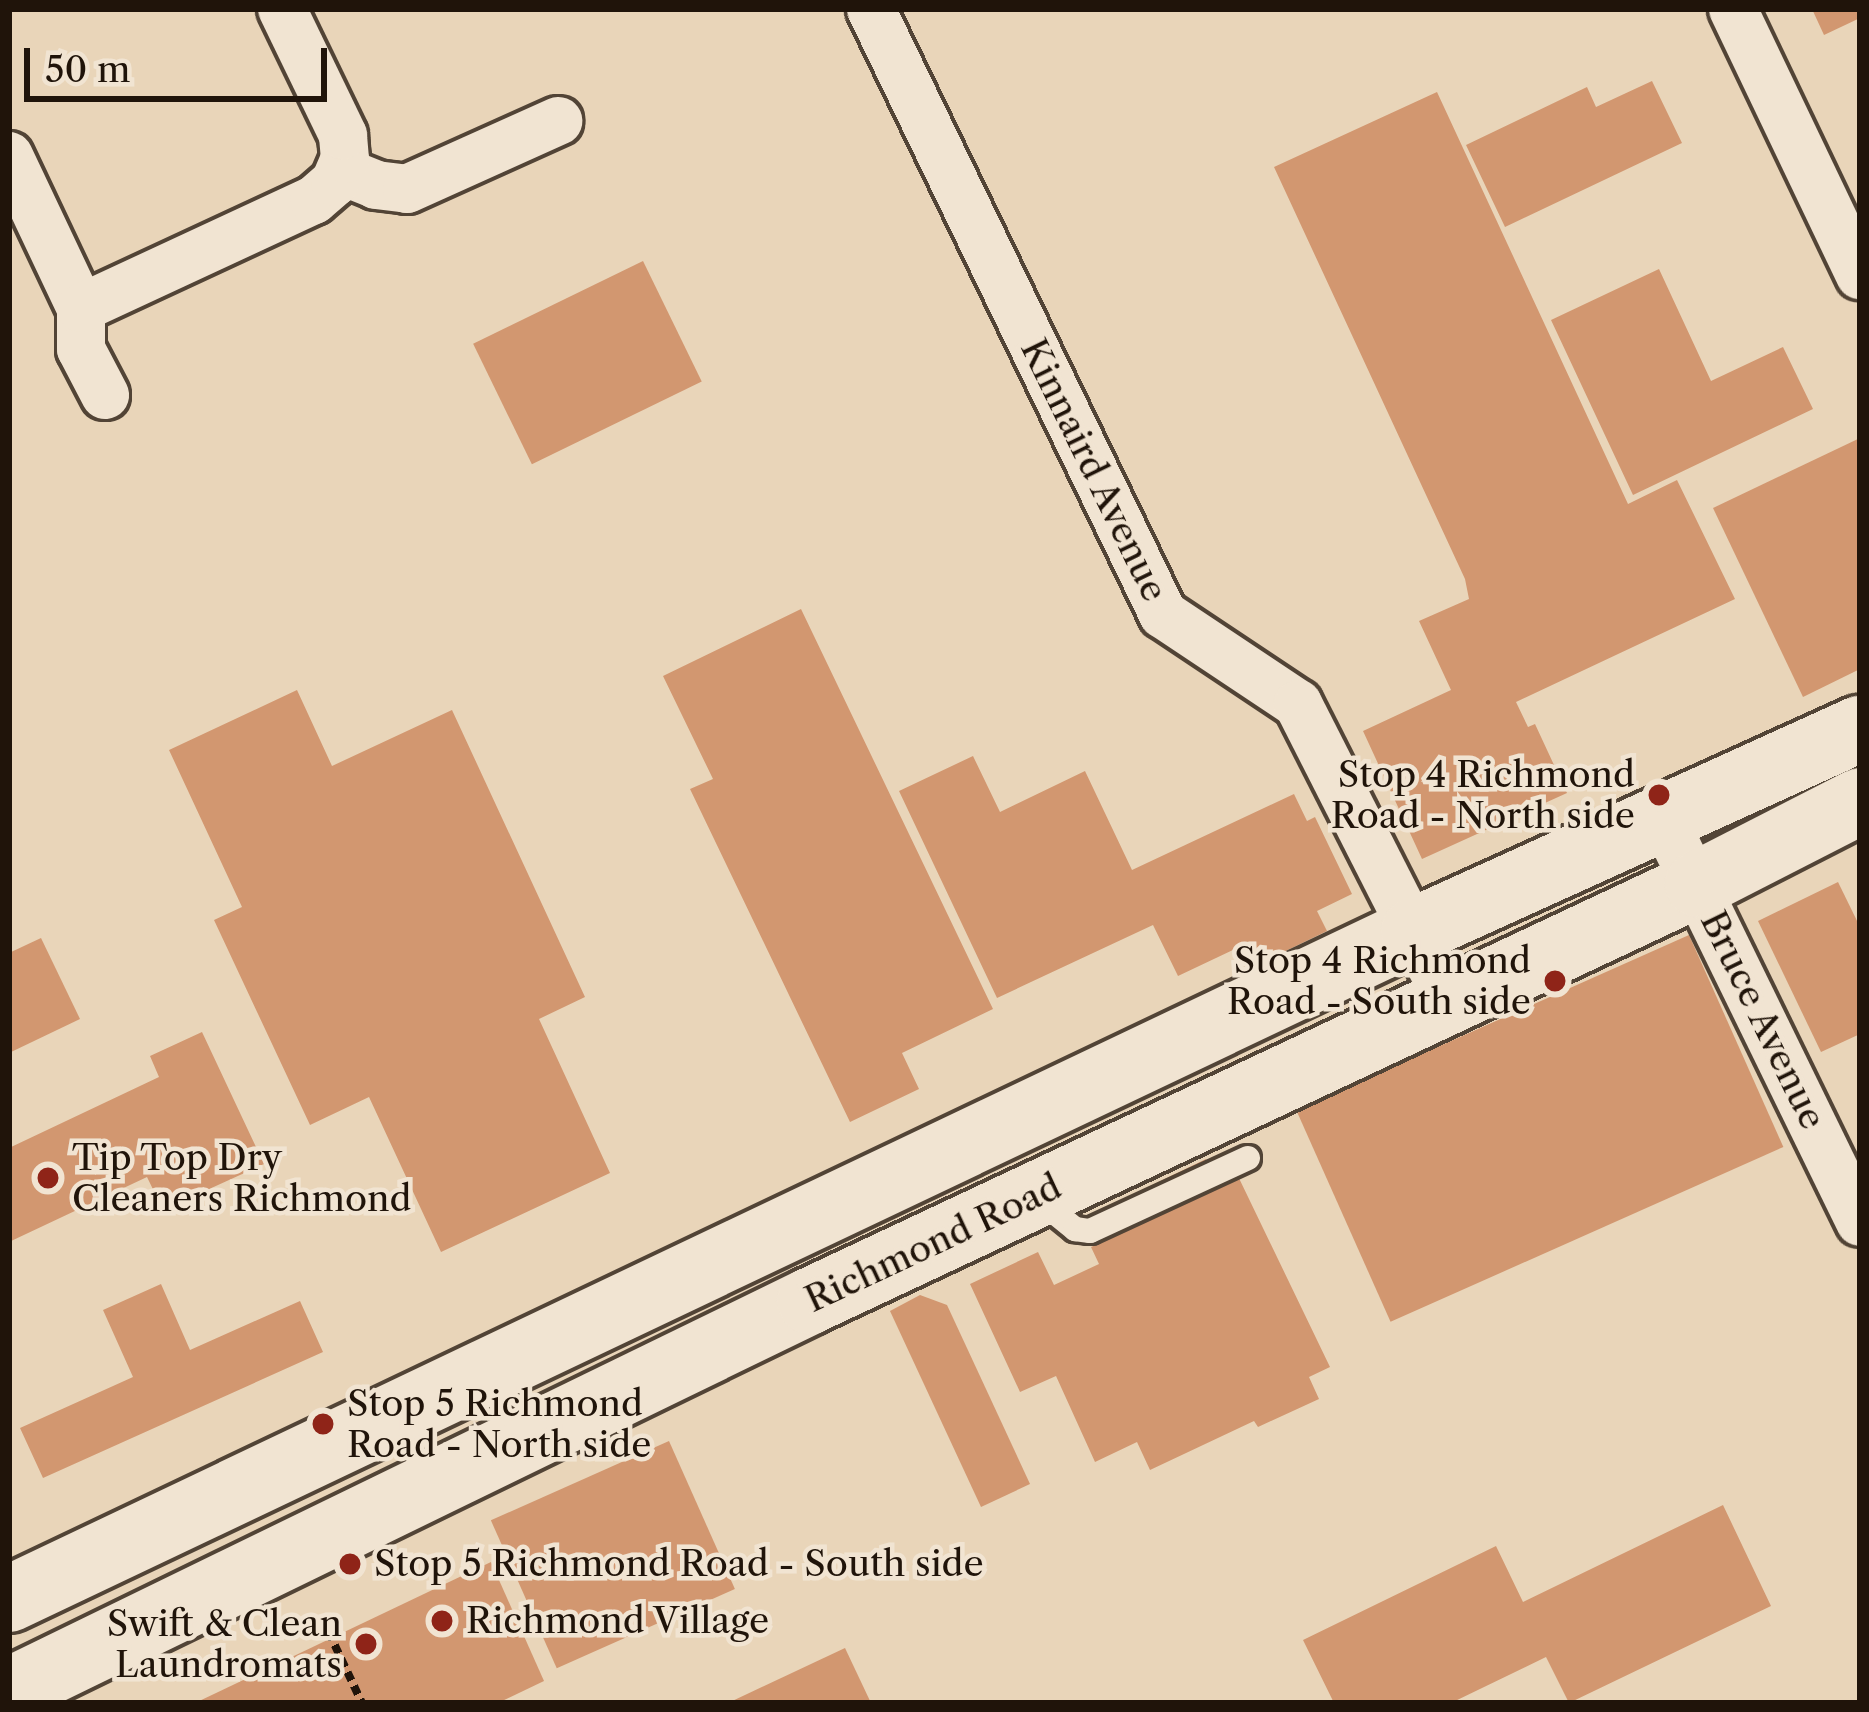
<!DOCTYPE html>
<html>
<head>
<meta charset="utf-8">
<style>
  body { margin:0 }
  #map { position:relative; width:1869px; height:1712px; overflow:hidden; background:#e9d5b9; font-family:"Libre Caslon Text",serif }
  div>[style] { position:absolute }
  .building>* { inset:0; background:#d29770; transform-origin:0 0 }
  .path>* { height:8px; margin-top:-4px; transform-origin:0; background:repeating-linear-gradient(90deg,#20140a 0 9px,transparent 0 15px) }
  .roads { filter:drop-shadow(3px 0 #524436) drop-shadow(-3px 0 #524436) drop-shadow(0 3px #524436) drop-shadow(0 -3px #524436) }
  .service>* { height:24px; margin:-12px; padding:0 12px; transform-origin:12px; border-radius:12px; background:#f1e4d2 }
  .minor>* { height:48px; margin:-24px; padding:0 24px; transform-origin:24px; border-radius:24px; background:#f1e4d2 }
  .secondary>* { height:66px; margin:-33px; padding:0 33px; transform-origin:33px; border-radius:33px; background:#f1e4d2 }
  .dots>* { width:33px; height:33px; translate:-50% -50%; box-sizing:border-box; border:6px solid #f1e4d2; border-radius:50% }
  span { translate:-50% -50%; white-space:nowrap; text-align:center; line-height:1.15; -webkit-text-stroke:9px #f1e4d2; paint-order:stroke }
  .street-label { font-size:36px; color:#20140a }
  .poi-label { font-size:36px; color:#20140a }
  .right { translate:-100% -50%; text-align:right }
  .left { translate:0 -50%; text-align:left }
  .frame { position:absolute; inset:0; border:12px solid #20140a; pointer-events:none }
  .scale { position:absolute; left:24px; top:48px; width:303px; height:54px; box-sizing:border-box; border:6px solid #20140a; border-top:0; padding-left:15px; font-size:36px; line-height:42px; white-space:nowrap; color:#20140a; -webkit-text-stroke:9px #f1e4d2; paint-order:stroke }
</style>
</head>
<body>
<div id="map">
  <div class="building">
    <div style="clip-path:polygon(1812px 9px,1860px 9px,1860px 18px,1824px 35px)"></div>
    <div style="clip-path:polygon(1652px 81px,1682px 143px,1505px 227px,1466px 145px,1587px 87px,1596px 107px)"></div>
    <div style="clip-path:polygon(1437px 92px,1628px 504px,1677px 480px,1735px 599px,1516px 702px,1528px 727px,1535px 724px,1567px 793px,1422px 859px,1363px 731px,1451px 690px,1419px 621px,1469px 599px,1465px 579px,1274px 167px)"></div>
    <div style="left:643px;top:261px;width:134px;height:189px;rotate:64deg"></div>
    <div style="clip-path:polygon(1659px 269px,1711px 381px,1783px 347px,1813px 409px,1633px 495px,1551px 320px)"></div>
    <div style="clip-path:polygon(1860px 438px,1860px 669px,1803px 697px,1713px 508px)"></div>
    <div style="clip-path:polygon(801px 609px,993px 1009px,902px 1053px,919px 1089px,850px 1122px,690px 789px,713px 779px,663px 676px)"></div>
    <div style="clip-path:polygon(297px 690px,332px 766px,452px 710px,585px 997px,539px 1019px,610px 1173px,441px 1252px,369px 1097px,310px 1125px,214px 920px,242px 907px,169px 750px)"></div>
    <div style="clip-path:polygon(973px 756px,1000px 812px,1085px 771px,1132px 870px,1294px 794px,1307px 821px,1315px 817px,1352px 894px,1317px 911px,1327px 931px,1246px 970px,1235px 949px,1178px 976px,1153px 925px,997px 998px,899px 791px)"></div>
    <div style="clip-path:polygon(1838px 882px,1860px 927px,1860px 1034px,1821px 1052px,1758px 921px)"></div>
    <div style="left:1689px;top:935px;width:232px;height:430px;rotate:66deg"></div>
    <div style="clip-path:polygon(41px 938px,80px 1019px,9px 1053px,9px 953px)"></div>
    <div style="clip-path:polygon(202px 1032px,264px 1164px,163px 1210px,147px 1177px,9px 1242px,9px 1148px,159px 1077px,150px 1056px)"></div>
    <div style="clip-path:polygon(1206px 1159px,1215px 1181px,1236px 1172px,1330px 1367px,1309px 1377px,1319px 1399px,1258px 1427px,1254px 1421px,1150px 1470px,1137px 1442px,1095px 1462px,1056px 1376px,1020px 1392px,970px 1284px,1038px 1252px,1054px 1285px,1099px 1264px,1091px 1247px,1103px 1242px,1090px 1215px)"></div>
    <div style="clip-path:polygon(161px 1284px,190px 1350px,300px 1301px,323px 1352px,43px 1478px,20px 1428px,133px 1377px,103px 1310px)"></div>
    <div style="clip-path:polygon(920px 1295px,947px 1305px,1030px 1484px,981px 1507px,890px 1311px)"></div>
    <div style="left:669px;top:1441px;width:162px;height:195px;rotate:66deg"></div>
    <div style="clip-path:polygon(1723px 1505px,1771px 1606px,1569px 1703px,1546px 1657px,1451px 1703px,1334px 1703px,1303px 1640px,1496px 1546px,1523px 1602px)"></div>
    <div style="clip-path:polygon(491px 1562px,544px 1681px,498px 1703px,195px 1703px)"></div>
    <div style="clip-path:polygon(845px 1648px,871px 1703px,728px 1703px)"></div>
  </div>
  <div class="path">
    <div style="left:322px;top:1618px;width:94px;rotate:64.8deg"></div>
  </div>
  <div class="roads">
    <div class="service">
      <div style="left:1038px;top:1199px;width:48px;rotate:39deg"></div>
      <div style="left:1075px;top:1229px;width:15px;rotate:8deg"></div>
      <div style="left:1090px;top:1231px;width:174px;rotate:-24.8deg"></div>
    </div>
    <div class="minor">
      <div style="left:871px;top:9px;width:672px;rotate:64.24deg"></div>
      <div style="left:1163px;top:614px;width:162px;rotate:33.7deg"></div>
      <div style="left:1298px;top:704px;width:334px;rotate:63.1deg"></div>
      <div style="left:1733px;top:9px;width:295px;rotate:64.5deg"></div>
      <div style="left:9px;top:156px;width:168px;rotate:64.7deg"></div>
      <div style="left:81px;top:308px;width:41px;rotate:90deg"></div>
      <div style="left:81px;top:349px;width:52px;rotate:62.4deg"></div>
      <div style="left:342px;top:171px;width:37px;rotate:22deg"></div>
      <div style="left:376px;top:185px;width:31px;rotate:7deg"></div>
      <div style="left:407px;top:189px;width:166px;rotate:-24.2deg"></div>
      <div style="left:81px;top:308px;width:257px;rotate:-24.9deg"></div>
      <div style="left:314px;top:200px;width:28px;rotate:-41deg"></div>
      <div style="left:335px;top:182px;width:25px;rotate:-67deg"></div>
      <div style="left:345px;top:159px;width:24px;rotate:-95deg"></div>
      <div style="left:343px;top:135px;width:140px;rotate:-115.8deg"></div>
      <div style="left:1664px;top:820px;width:447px;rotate:64deg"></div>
    </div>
    <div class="secondary">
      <div style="left:9px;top:1599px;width:1556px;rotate:-25.43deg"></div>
      <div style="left:1414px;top:931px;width:490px;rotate:-24.4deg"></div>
      <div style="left:9px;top:1691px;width:891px;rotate:-25.96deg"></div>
      <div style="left:810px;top:1301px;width:981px;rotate:-25.15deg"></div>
      <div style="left:1698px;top:884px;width:182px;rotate:-27.1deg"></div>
    </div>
  </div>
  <div class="dots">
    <div style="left:1659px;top:795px;background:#8f2418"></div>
    <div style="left:1555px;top:981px;background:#8f2418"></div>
    <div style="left:48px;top:1178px;background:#8f2418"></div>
    <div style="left:323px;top:1424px;background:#8f2418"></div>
    <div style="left:350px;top:1564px;background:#8f2418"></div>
    <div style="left:442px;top:1621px;background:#8f2418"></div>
    <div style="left:366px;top:1644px;background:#8f2418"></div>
  </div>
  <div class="street-label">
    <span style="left:1094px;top:470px;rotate:64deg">Kinnaird Avenue</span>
    <span style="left:1763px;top:1020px;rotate:64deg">Bruce Avenue</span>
    <span style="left:933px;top:1243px;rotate:-25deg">Richmond Road</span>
  </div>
  <div class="poi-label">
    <span class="right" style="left:1635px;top:795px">Stop 4 Richmond<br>Road - North side</span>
    <span class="right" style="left:1531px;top:981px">Stop 4 Richmond<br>Road - South side</span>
    <span class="left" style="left:72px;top:1178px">Tip Top Dry<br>Cleaners Richmond</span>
    <span class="left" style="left:347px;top:1424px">Stop 5 Richmond<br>Road - North side</span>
    <span class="left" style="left:374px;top:1564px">Stop 5 Richmond Road - South side</span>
    <span class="left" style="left:466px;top:1621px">Richmond Village</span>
    <span class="right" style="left:342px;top:1644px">Swift &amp; Clean<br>Laundromats</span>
  </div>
  <div class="frame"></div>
  <div class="scale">50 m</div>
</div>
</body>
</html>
